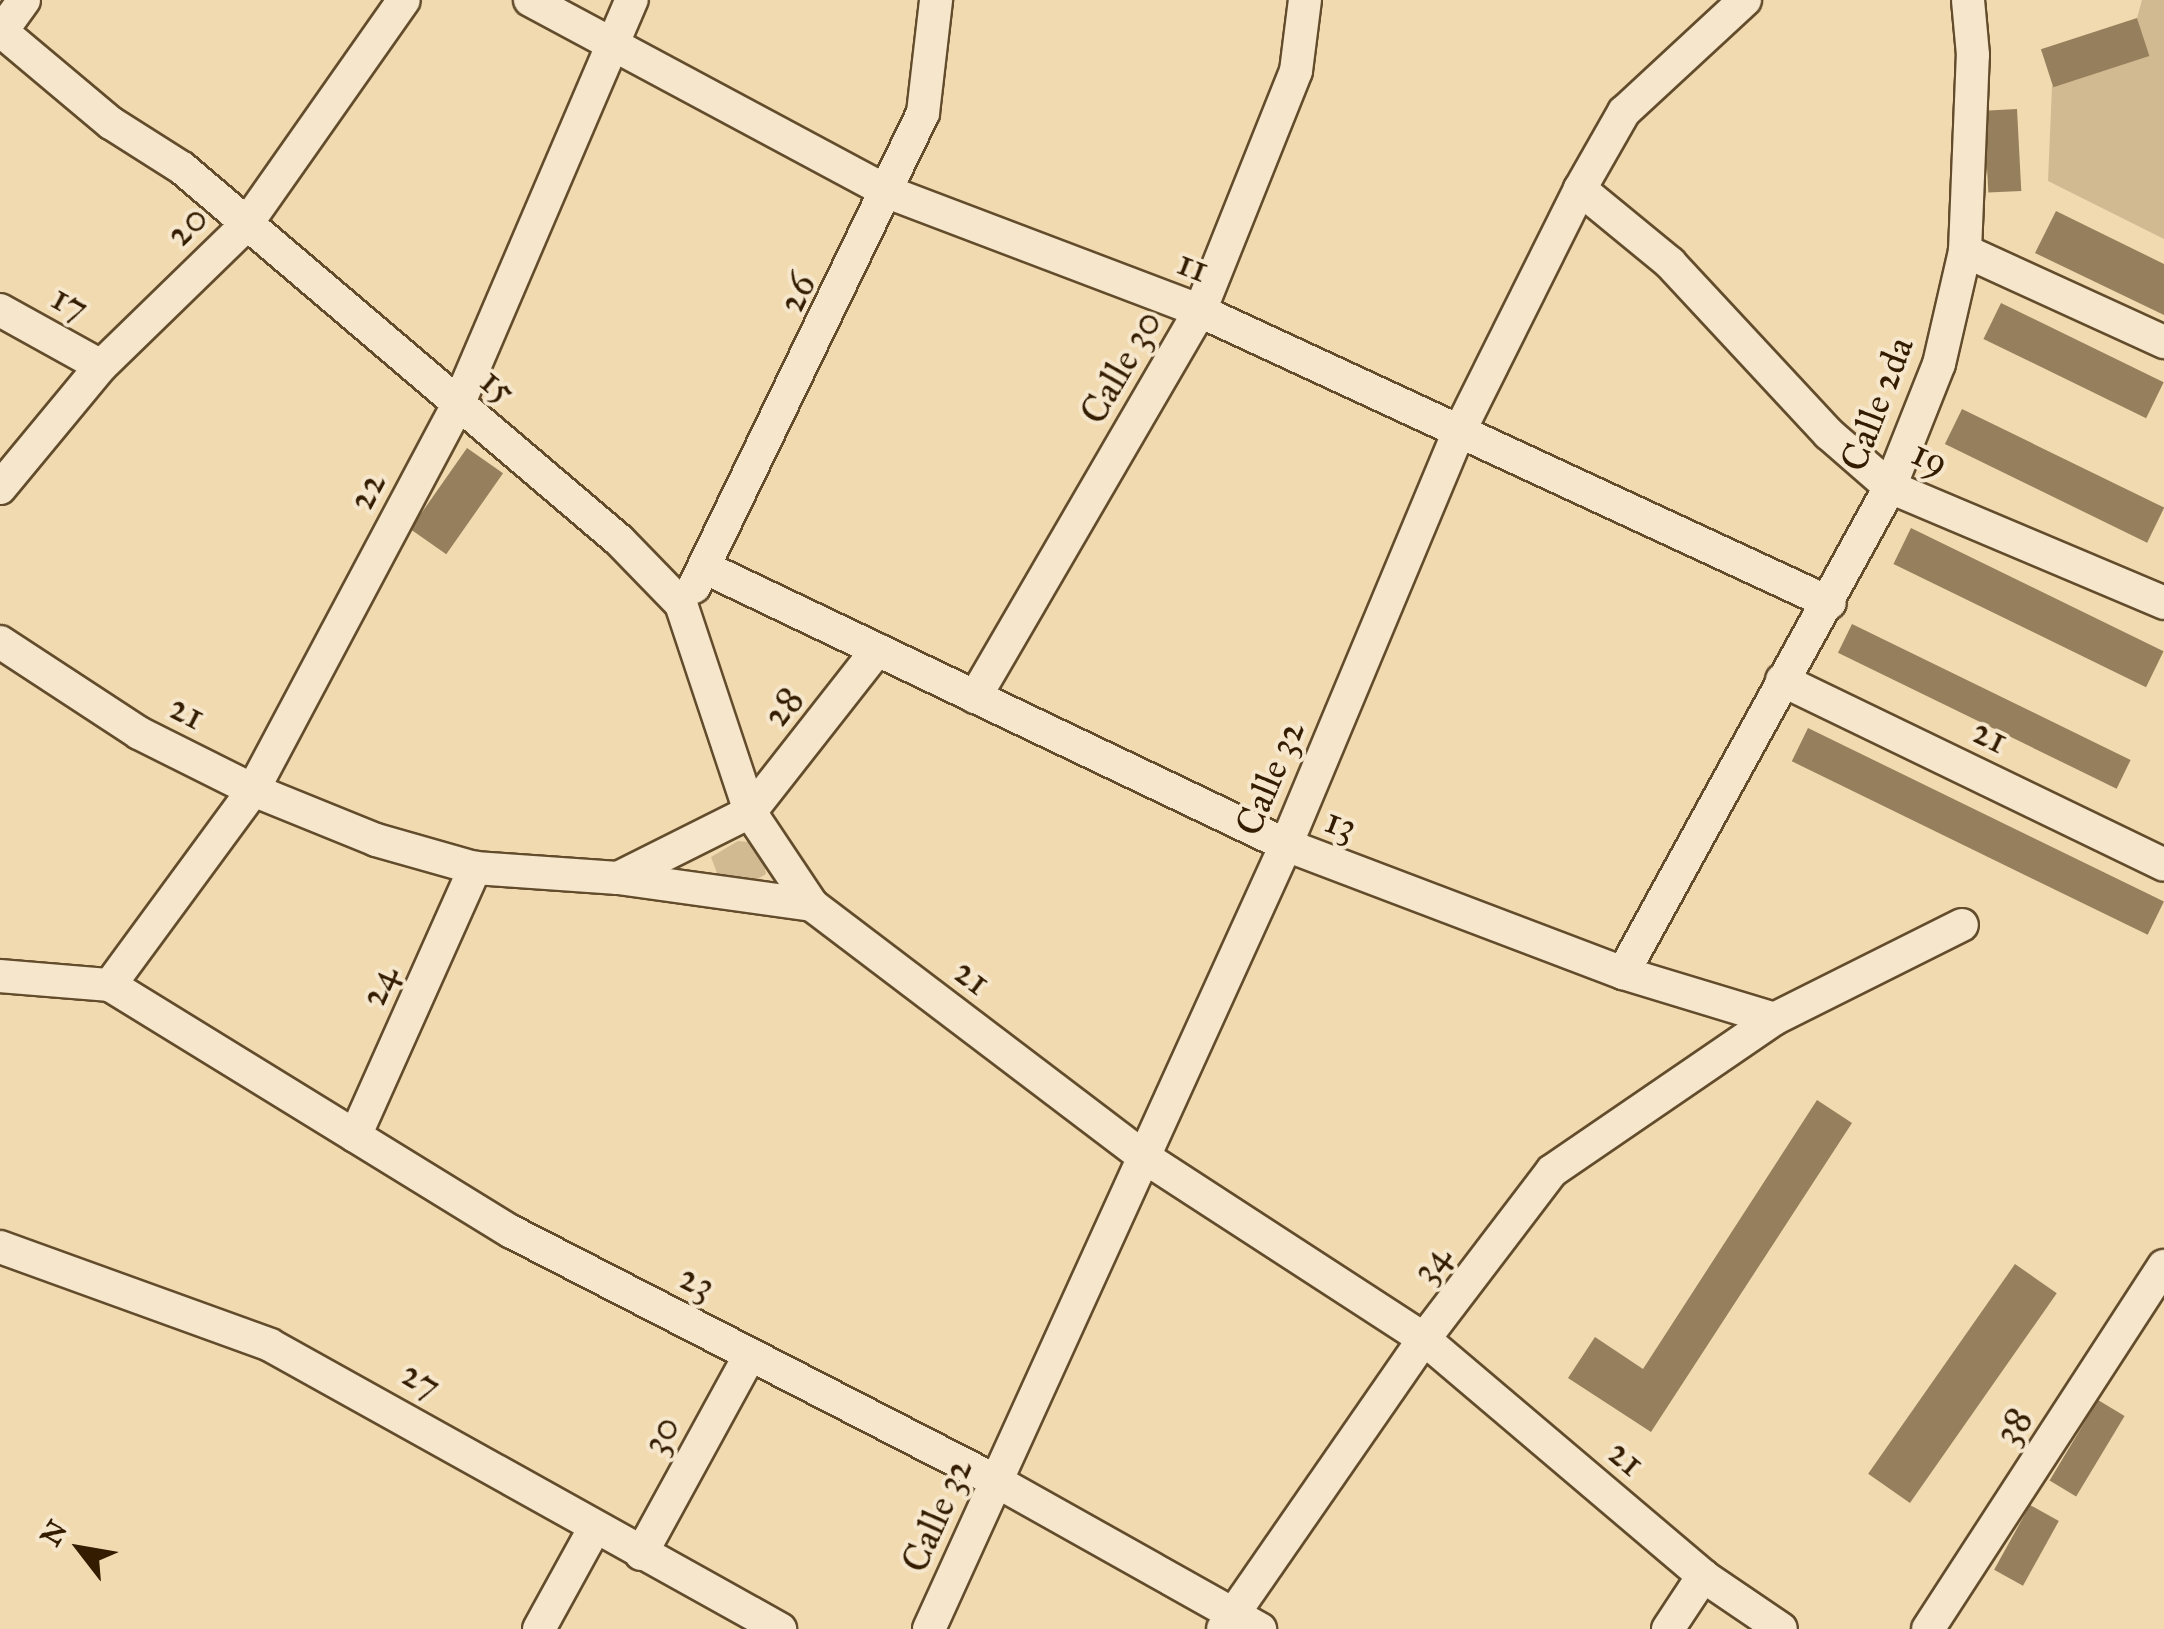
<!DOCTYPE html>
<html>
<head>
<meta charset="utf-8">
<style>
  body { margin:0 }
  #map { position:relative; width:2164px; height:1629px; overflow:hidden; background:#f1dab0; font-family:"IM FELL Great Primer",serif }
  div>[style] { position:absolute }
  .green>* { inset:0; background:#d1ba92 }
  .building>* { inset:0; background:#967f5c; transform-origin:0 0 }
  .roads { filter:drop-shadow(2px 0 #624c2c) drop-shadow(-2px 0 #624c2c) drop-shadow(0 2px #624c2c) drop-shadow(0 -2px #624c2c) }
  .minor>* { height:32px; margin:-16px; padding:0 16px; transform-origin:16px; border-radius:16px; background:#f6e7cc }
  span { translate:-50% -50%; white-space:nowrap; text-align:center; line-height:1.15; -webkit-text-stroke:8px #f6e7cc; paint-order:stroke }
  .street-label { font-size:38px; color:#331c00 }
  .north { position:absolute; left:30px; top:1499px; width:100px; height:100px; -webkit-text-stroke:8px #f6e7cc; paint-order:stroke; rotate:301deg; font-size:28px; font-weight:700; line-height:40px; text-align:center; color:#331c00 }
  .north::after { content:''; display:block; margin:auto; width:35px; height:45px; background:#331c00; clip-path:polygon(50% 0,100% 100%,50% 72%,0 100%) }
</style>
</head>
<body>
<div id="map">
  <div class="green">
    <div style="clip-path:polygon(2142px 0,2164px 0,2164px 239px,2048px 181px,2052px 86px,2148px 56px,2137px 18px)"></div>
    <div style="clip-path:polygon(738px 841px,760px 843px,766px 874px,741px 889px,720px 881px,711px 857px)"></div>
  </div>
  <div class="building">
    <div style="left:2137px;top:18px;width:40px;height:101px;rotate:72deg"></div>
    <div style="left:2017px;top:109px;width:82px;height:33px;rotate:87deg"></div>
    <div style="clip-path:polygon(2056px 211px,2164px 264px,2164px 315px,2035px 253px)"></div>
    <div style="left:2001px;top:303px;width:181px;height:40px;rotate:26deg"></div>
    <div style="left:1962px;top:409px;width:225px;height:39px;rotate:26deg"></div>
    <div style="left:467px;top:448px;width:44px;height:99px;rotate:35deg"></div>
    <div style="left:1911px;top:528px;width:281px;height:40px;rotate:26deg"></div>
    <div style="left:1852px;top:624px;width:310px;height:32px;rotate:26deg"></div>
    <div style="left:1808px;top:728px;width:396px;height:37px;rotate:26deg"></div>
    <div style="clip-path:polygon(1817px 1100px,1852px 1123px,1651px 1432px,1568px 1378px,1595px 1337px,1643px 1369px)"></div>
    <div style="left:2015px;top:1264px;width:51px;height:256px;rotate:35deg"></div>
    <div style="left:2098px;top:1400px;width:31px;height:94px;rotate:31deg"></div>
    <div style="left:2030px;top:1505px;width:33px;height:74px;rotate:29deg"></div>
  </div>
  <div class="roads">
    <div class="minor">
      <div style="left:530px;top:0;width:408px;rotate:28.2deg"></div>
      <div style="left:890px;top:193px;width:332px;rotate:20.8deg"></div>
      <div style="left:1200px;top:311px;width:694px;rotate:24.87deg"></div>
      <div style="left:0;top:30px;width:145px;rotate:40deg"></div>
      <div style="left:111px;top:123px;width:84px;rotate:32.4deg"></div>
      <div style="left:182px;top:168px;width:575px;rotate:40.42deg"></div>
      <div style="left:620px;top:541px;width:88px;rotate:45.9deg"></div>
      <div style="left:681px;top:604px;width:219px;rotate:71.6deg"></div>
      <div style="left:750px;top:812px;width:112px;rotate:56.3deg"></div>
      <div style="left:1px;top:32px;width:39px;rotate:-54deg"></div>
      <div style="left:1580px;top:189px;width:117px;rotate:39.4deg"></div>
      <div style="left:1670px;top:263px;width:233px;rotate:47.1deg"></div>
      <div style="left:1829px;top:434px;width:81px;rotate:41deg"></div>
      <div style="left:1890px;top:487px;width:298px;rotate:22.9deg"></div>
      <div style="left:1965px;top:251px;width:219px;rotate:24.6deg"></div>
      <div style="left:0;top:310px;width:115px;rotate:29deg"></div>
      <div style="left:0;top:488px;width:158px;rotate:-50.4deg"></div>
      <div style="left:101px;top:366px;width:201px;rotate:-44.2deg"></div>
      <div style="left:245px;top:226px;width:276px;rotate:-54.9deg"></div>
      <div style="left:708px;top:569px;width:641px;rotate:25.52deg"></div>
      <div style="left:1286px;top:845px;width:360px;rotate:20.8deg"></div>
      <div style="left:1623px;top:973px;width:158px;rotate:16.9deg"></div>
      <div style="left:1774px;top:1019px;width:210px;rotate:-26.6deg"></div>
      <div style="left:694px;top:587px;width:526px;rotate:-64.21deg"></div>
      <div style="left:923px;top:113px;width:114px;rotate:-83.4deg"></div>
      <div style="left:0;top:642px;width:166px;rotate:33.2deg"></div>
      <div style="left:139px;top:733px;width:127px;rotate:26.6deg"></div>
      <div style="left:253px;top:790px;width:133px;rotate:22.1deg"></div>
      <div style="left:376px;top:840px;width:103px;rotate:15.8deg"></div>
      <div style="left:475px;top:868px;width:143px;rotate:4deg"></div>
      <div style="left:618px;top:878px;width:196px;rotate:7.9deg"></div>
      <div style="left:812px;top:905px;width:413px;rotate:37.2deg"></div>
      <div style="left:1141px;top:1155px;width:338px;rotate:33deg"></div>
      <div style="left:1424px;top:1339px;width:366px;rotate:40.3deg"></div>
      <div style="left:1703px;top:1576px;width:94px;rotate:34.2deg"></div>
      <div style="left:1782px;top:680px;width:424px;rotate:25.8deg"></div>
      <div style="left:975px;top:697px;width:447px;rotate:-59.8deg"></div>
      <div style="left:1200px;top:311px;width:258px;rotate:-68.2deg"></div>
      <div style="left:1296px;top:71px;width:72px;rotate:-82.8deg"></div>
      <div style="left:618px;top:878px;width:148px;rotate:-26.6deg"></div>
      <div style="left:750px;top:812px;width:206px;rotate:-51.9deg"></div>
      <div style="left:1623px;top:973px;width:555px;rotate:-61.22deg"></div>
      <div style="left:1890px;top:487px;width:132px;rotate:-68.3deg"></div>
      <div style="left:1939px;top:364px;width:116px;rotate:-77deg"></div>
      <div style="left:1965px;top:251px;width:196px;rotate:-87.7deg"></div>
      <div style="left:1973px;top:55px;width:55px;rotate:-95.2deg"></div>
      <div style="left:0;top:976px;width:110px;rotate:4.7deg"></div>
      <div style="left:110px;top:985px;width:472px;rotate:31.6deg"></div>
      <div style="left:512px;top:1232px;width:544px;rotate:27.22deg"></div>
      <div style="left:996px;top:1481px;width:303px;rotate:29.3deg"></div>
      <div style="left:110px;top:985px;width:242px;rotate:-53.7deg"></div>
      <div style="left:253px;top:790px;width:436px;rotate:-62deg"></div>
      <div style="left:458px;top:405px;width:441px;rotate:-66.8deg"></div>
      <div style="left:355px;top:1136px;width:294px;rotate:-65.9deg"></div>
      <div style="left:0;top:1247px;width:287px;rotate:19.9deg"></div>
      <div style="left:270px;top:1345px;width:584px;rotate:29.11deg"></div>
      <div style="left:641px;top:1554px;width:227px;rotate:-61.3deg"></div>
      <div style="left:539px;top:1629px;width:114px;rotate:-61.2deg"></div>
      <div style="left:929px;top:1629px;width:861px;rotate:-65.52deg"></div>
      <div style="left:1286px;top:845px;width:446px;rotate:-67.3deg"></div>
      <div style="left:1458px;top:434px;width:274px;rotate:-63.5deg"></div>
      <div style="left:1580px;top:189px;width:89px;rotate:-60.3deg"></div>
      <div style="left:1624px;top:112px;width:165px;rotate:-42.8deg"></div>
      <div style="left:1223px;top:1629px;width:353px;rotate:-55.3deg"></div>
      <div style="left:1424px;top:1339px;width:211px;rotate:-52.7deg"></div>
      <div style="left:1552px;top:1171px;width:269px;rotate:-34.4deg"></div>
      <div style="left:1668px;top:1629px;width:64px;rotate:-56.6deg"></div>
      <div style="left:1928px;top:1629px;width:433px;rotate:-57deg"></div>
    </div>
  </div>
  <div class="street-label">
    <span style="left:187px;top:226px;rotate:-44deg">20</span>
    <span style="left:1193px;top:266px;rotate:21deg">11</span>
    <span style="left:797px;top:293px;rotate:-64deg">26</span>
    <span style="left:70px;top:303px;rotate:29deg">17</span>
    <span style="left:1121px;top:367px;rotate:-60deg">Calle 30</span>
    <span style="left:498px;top:386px;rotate:40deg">15</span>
    <span style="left:1877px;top:404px;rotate:-69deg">Calle 2da</span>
    <span style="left:1930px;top:458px;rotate:25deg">19</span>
    <span style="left:367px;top:491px;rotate:-62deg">22</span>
    <span style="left:783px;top:707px;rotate:-52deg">28</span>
    <span style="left:187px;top:712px;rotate:27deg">21</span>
    <span style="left:1990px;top:736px;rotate:26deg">21</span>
    <span style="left:1270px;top:778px;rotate:-67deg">Calle 32</span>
    <span style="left:1341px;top:824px;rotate:21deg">13</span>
    <span style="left:972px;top:977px;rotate:37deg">21</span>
    <span style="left:379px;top:986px;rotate:-66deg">24</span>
    <span style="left:1431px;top:1264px;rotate:-53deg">34</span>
    <span style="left:697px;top:1282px;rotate:27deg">23</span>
    <span style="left:421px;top:1380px;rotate:31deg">27</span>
    <span style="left:2013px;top:1426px;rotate:-57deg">38</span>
    <span style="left:661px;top:1435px;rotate:-61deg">30</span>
    <span style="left:1626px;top:1458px;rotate:40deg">21</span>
    <span style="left:937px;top:1515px;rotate:-66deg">Calle 32</span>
  </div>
  <div class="north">N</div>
</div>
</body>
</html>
